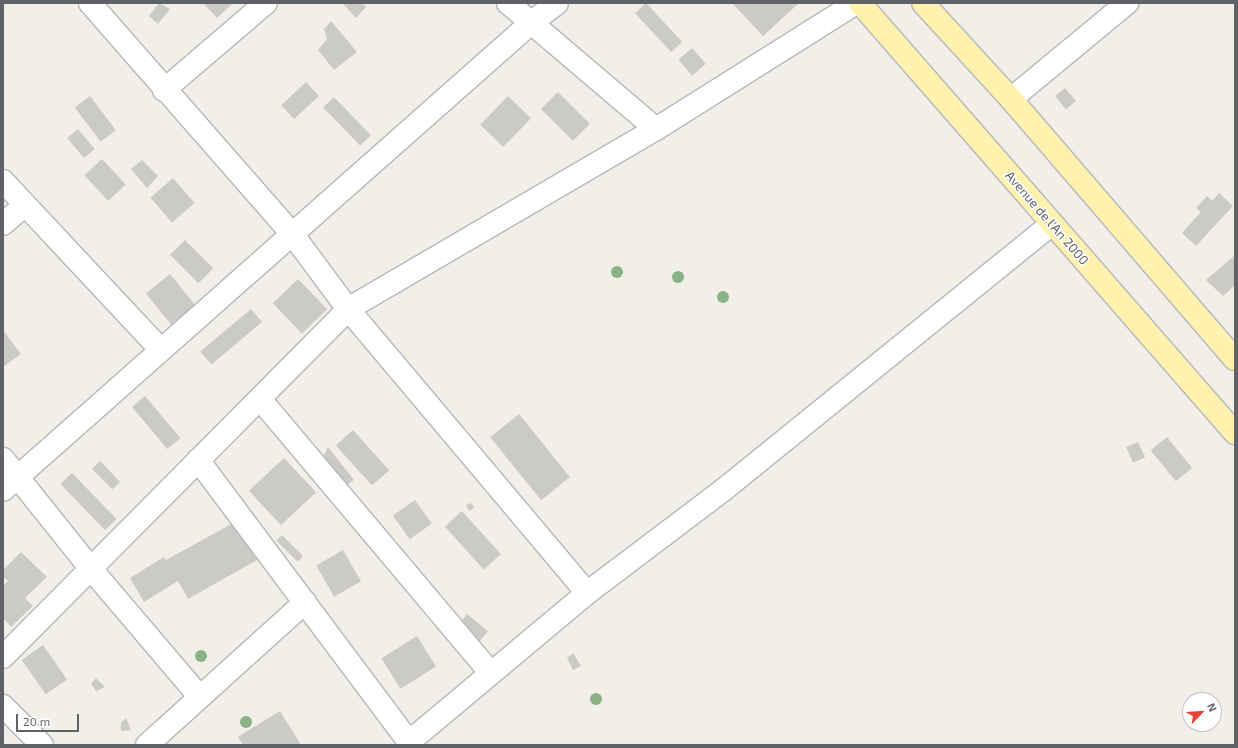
<!DOCTYPE html>
<html>
<head>
<meta charset="utf-8">
<style>
  body { margin:0 }
  #map { position:relative; width:1238px; height:748px; overflow:hidden; background:#f1efe8; font-family:"Exo 2",sans-serif }
  div>[style] { position:absolute }
  .building>* { inset:0; background:#cccac5; transform-origin:0 0 }
  .roads { filter:drop-shadow(1px 0 #b5b8bc) drop-shadow(-1px 0 #b5b8bc) drop-shadow(0 1px #b5b8bc) drop-shadow(0 -1px #b5b8bc) }
  .street>* { height:22px; margin:-11px; padding:0 11px; transform-origin:11px; border-radius:11px; background:#fff }
  .primary>* { height:22px; margin:-11px; padding:0 11px; transform-origin:11px; border-radius:11px; background:#fff2af }
  .trees>* { width:12px; height:12px; margin:-6px; border-radius:50%; background:#89b387 }
  span { translate:-50% -50%; white-space:nowrap; text-align:center; line-height:1.15; -webkit-text-stroke:3px #fff; paint-order:stroke }
  .street-label { font-size:13px; color:#5f6368 }
  .frame { position:absolute; inset:0; border:4px solid #5f6368; pointer-events:none }
  .north { position:absolute; left:1182px; top:692px; width:40px; height:40px; box-sizing:border-box; background:#fff; border:1px solid #bfc1c3; border-radius:50%; rotate:65deg; font-size:11px; font-weight:700; line-height:16px; text-align:center; color:#5f6368 }
  .north::after { content:''; display:block; margin:auto; width:14px; height:18px; background:#ea4335; clip-path:polygon(50% 0,100% 100%,50% 72%,0 100%) }
  .scale { position:absolute; left:16px; top:714px; width:63px; height:18px; box-sizing:border-box; border:2px solid #5f6368; border-top:0; padding-left:5px; font-size:12px; line-height:14px; white-space:nowrap; color:#5f6368; -webkit-text-stroke:3px #fff; paint-order:stroke }
</style>
</head>
<body>
<div id="map">
  <div class="building">
    <div style="clip-path:polygon(159px 3px,170px 9px,158px 24px,149px 16px)"></div>
    <div style="clip-path:polygon(203px 3px,233px 3px,217px 18px)"></div>
    <div style="clip-path:polygon(342px 3px,362px 3px,366px 7px,356px 18px)"></div>
    <div style="left:646px;top:3px;width:53px;height:15px;rotate:47deg"></div>
    <div style="clip-path:polygon(732px 3px,799px 3px,763px 36px)"></div>
    <div style="clip-path:polygon(331px 21px,357px 52px,334px 70px,318px 50px,327px 39px,324px 29px)"></div>
    <div style="left:692px;top:48px;width:21px;height:18px;rotate:49deg"></div>
    <div style="left:306px;top:82px;width:19px;height:34px;rotate:47deg"></div>
    <div style="left:1065px;top:88px;width:17px;height:13px;rotate:50deg"></div>
    <div style="left:558px;top:92px;width:45px;height:24px;rotate:45deg"></div>
    <div style="left:90px;top:96px;width:43px;height:19px;rotate:53deg"></div>
    <div style="left:508px;top:96px;width:32px;height:40px;rotate:44deg"></div>
    <div style="left:334px;top:97px;width:53px;height:15px;rotate:46deg"></div>
    <div style="left:78px;top:129px;width:26px;height:14px;rotate:50deg"></div>
    <div style="left:102px;top:159px;width:35px;height:24px;rotate:47deg"></div>
    <div style="clip-path:polygon(142px 160px,158px 176px,147px 188px,131px 169px)"></div>
    <div style="left:173px;top:178px;width:33px;height:30px;rotate:49deg"></div>
    <div style="clip-path:polygon(1219px 193px,1233px 206px,1196px 246px,1182px 233px,1201px 212px,1196px 208px,1207px 196px,1212px 201px)"></div>
    <div style="left:185px;top:240px;width:40px;height:21px;rotate:45deg"></div>
    <div style="clip-path:polygon(1235px 255px,1235px 285px,1223px 296px,1206px 280px)"></div>
    <div style="left:170px;top:274px;width:46px;height:31px;rotate:51deg"></div>
    <div style="left:298px;top:279px;width:42px;height:35px;rotate:46deg"></div>
    <div style="left:251px;top:309px;width:17px;height:66px;rotate:50deg"></div>
    <div style="clip-path:polygon(3px 330px,21px 354px,3px 367px)"></div>
    <div style="left:145px;top:396px;width:55px;height:17px;rotate:50deg"></div>
    <div style="left:519px;top:414px;width:81px;height:37px;rotate:51deg"></div>
    <div style="left:353px;top:430px;width:54px;height:23px;rotate:48deg"></div>
    <div style="left:1167px;top:437px;width:40px;height:21px;rotate:51deg"></div>
    <div style="left:1138px;top:442px;width:17px;height:13px;rotate:66deg"></div>
    <div style="clip-path:polygon(328px 447px,354px 480px,344px 487px,322px 459px)"></div>
    <div style="left:284px;top:458px;width:47px;height:48px;rotate:47deg"></div>
    <div style="left:100px;top:461px;width:29px;height:11px;rotate:46deg"></div>
    <div style="left:72px;top:473px;width:64px;height:16px;rotate:46deg"></div>
    <div style="left:415px;top:500px;width:29px;height:27px;rotate:55deg"></div>
    <div style="clip-path:polygon(472px 503px,474px 508px,469px 511px,466px 505px)"></div>
    <div style="left:462px;top:511px;width:58px;height:23px;rotate:48deg"></div>
    <div style="clip-path:polygon(235px 522px,257px 560px,188px 599px,178px 581px,144px 602px,130px 578px,164px 557px,170px 568px,166px 560px)"></div>
    <div style="left:282px;top:535px;width:30px;height:8px;rotate:45deg"></div>
    <div style="left:343px;top:550px;width:36px;height:31px;rotate:60deg"></div>
    <div style="clip-path:polygon(21px 552px,47px 577px,25px 598px,33px 606px,11px 627px,3px 618px,3px 586px,8px 581px,3px 576px,3px 570px)"></div>
    <div style="left:467px;top:614px;width:27px;height:13px;rotate:39deg"></div>
    <div style="left:417px;top:636px;width:36px;height:42px;rotate:58deg"></div>
    <div style="left:43px;top:645px;width:42px;height:26px;rotate:55deg"></div>
    <div style="clip-path:polygon(573px 653px,581px 666px,573px 670px,567px 658px)"></div>
    <div style="clip-path:polygon(96px 678px,105px 687px,96px 691px,91px 684px)"></div>
    <div style="clip-path:polygon(280px 711px,301px 745px,243px 745px,238px 737px)"></div>
    <div style="clip-path:polygon(126px 718px,131px 730px,121px 731px,121px 723px)"></div>
  </div>
  <div class="roads">
    <div class="street">
      <div style="left:90px;top:3px;width:308px;rotate:48.8deg"></div>
      <div style="left:293px;top:235px;width:92px;rotate:53.4deg"></div>
      <div style="left:348px;top:309px;width:371px;rotate:49.9deg"></div>
      <div style="left:508px;top:3px;width:194px;rotate:40.4deg"></div>
      <div style="left:164px;top:90px;width:134px;rotate:-40.5deg"></div>
      <div style="left:1011px;top:99px;width:151px;rotate:-39.6deg"></div>
      <div style="left:3px;top:181px;width:231px;rotate:46.9deg"></div>
      <div style="left:3px;top:224px;width:28px;rotate:-41deg"></div>
      <div style="left:260px;top:399px;width:357px;rotate:49.9deg"></div>
      <div style="left:3px;top:459px;width:141px;rotate:51.3deg"></div>
      <div style="left:91px;top:569px;width:168px;rotate:49.6deg"></div>
      <div style="left:198px;top:460px;width:356px;rotate:53.2deg"></div>
      <div style="left:3px;top:490px;width:706px;rotate:-41.5deg"></div>
      <div style="left:532px;top:22px;width:31px;rotate:-37deg"></div>
      <div style="left:3px;top:657px;width:490px;rotate:-45.2deg"></div>
      <div style="left:348px;top:309px;width:357px;rotate:-30.3deg"></div>
      <div style="left:656px;top:129px;width:236px;rotate:-32.2deg"></div>
      <div style="left:3px;top:706px;width:55px;rotate:45deg"></div>
      <div style="left:409px;top:742px;width:232px;rotate:-39.9deg"></div>
      <div style="left:587px;top:593px;width:169px;rotate:-37.1deg"></div>
      <div style="left:722px;top:491px;width:424px;rotate:-39deg"></div>
      <div style="left:147px;top:745px;width:213px;rotate:-42.1deg"></div>
    </div>
    <div class="primary">
      <div style="left:860px;top:3px;width:571px;rotate:48.91deg"></div>
      <div style="left:923px;top:3px;width:130px;rotate:47.5deg"></div>
      <div style="left:1011px;top:99px;width:343px;rotate:49.3deg"></div>
    </div>
  </div>
  <div class="trees">
    <div style="left:617px;top:272px"></div>
    <div style="left:678px;top:277px"></div>
    <div style="left:723px;top:297px"></div>
    <div style="left:201px;top:656px"></div>
    <div style="left:596px;top:699px"></div>
    <div style="left:246px;top:722px"></div>
  </div>
  <div class="street-label">
    <span style="left:1047px;top:218px;rotate:49deg">Avenue de l'An 2000</span>
  </div>
  <div class="frame"></div>
  <div class="north">N</div>
  <div class="scale">20 m</div>
</div>
</body>
</html>
